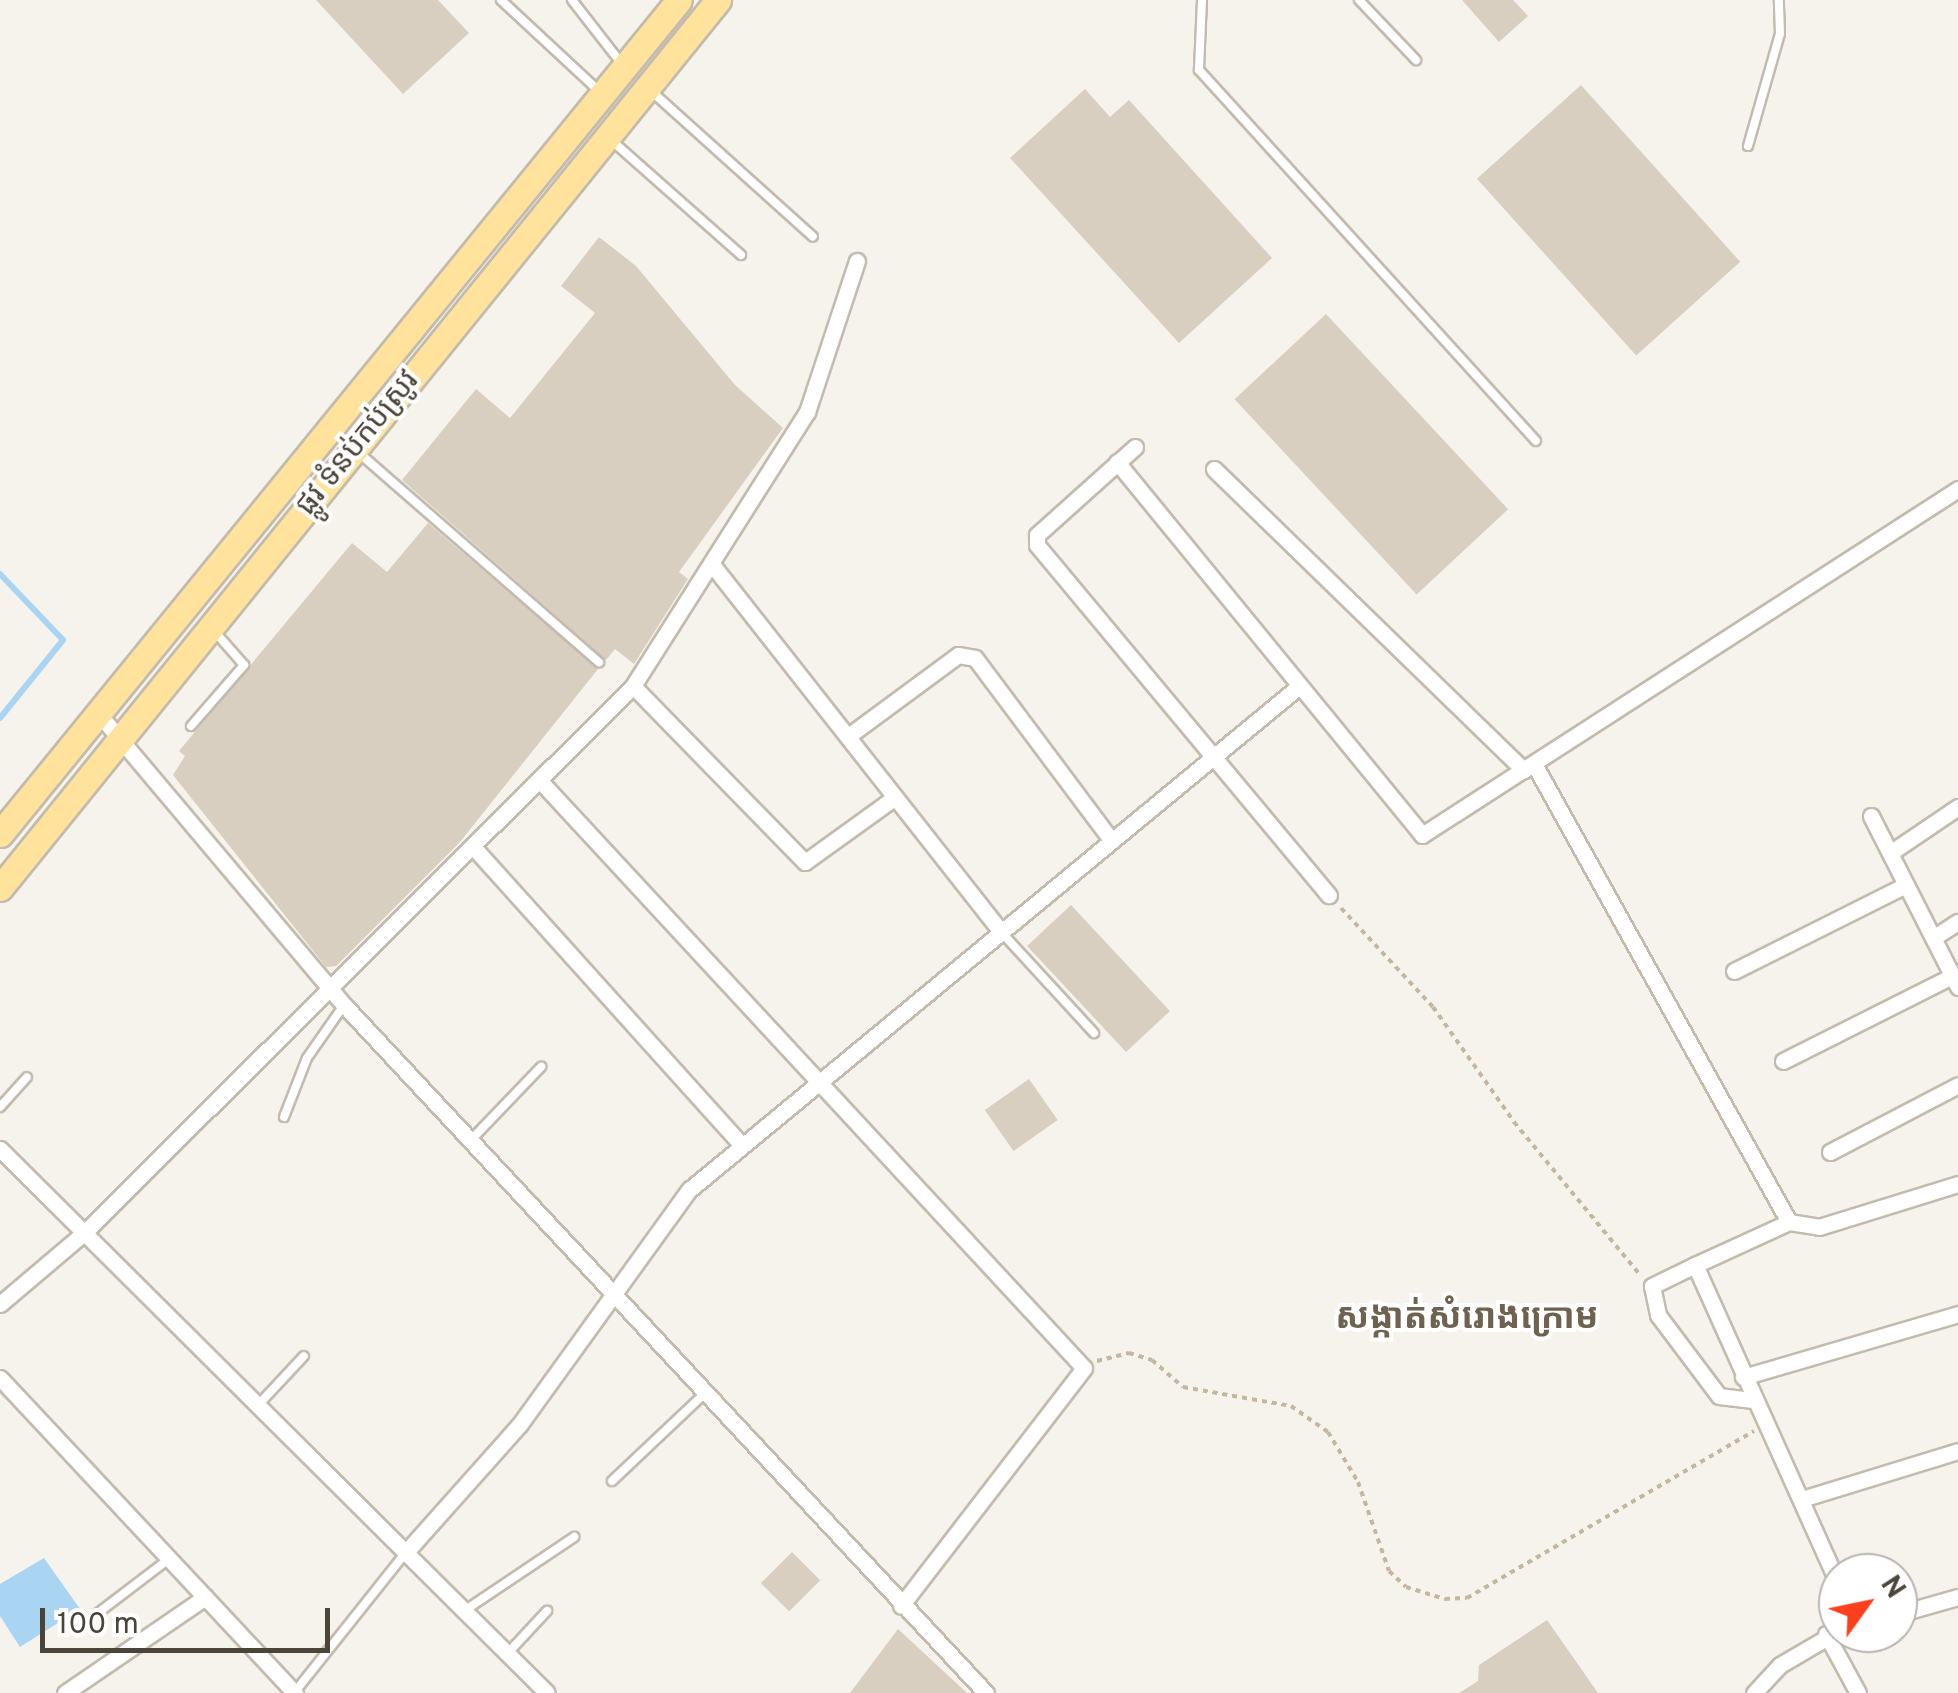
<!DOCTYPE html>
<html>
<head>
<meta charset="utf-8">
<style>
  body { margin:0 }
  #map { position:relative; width:1958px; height:1693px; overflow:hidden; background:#f6f3ec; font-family:Overpass,"Noto Sans Khmer",sans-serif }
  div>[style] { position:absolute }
  .water>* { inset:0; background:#a9d4f2 }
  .stream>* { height:6px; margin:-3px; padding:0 3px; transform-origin:3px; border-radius:3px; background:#a9d4f2 }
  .building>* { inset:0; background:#d8cfc1; transform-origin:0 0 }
  .path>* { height:4px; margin-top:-2px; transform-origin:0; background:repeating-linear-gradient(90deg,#c4b79f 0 5px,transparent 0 10px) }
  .roads { filter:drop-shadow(2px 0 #c2bbae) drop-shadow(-2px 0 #c2bbae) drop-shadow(0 2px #c2bbae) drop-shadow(0 -2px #c2bbae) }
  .service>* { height:8px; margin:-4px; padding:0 4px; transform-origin:4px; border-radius:4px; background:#fff }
  .minor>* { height:15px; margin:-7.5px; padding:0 7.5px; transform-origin:7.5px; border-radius:7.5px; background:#fff }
  .primary>* { height:25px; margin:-12.5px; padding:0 12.5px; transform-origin:12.5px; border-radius:12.5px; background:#ffe39c }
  span { translate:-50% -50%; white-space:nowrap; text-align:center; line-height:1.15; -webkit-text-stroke:8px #fff; paint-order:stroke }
  .street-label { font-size:30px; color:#4b4439 }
  .quarter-label { font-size:35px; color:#6e6250; font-weight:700 }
  .north { position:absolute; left:1818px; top:1553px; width:100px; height:100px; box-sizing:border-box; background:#fff; border:2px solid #b7b4b0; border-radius:50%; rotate:57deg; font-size:28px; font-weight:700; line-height:40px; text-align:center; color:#4b4439 }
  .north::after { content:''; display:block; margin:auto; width:35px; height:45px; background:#fc3f1d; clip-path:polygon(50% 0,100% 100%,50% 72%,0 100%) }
  .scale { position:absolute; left:40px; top:1608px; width:290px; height:45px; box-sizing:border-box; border:5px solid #4b4439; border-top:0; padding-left:12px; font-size:30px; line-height:35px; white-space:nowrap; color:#4b4439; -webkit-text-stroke:8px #fff; paint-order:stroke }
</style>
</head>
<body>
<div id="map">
  <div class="water">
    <div style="clip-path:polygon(44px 1558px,80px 1609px,20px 1647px,0 1616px,0 1584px)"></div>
  </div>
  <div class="stream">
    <div style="left:0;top:574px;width:91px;rotate:46.3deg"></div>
    <div style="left:63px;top:640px;width:100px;rotate:128.9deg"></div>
  </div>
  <div class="building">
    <div style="clip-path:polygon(316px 0,438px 0,469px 33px,403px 94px)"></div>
    <div style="clip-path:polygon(1462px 0,1513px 0,1528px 16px,1499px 42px)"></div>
    <div style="left:1581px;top:85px;width:238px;height:140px;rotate:48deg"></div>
    <div style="clip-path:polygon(1085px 89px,1110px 117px,1129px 100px,1272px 258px,1179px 343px,1010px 158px)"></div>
    <div style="clip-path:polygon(599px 237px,636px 266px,735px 385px,783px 428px,679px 572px,688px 579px,634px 664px,615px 649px,606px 660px,402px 480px,476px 389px,510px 418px,595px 313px,561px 286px)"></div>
    <div style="left:1326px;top:314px;width:267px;height:125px;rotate:47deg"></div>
    <div style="clip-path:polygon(428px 523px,598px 669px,460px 842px,336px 966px,326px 967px,173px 775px,185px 756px,179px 751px,352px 543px,387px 572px)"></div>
    <div style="left:1071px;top:905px;width:145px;height:60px;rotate:47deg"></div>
    <div style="left:1029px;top:1079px;width:50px;height:54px;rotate:55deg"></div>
    <div style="left:792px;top:1552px;width:40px;height:44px;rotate:45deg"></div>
    <div style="clip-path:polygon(1547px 1620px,1598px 1693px,1459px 1693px,1478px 1681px,1479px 1665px)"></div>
    <div style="clip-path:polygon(898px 1629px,967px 1693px,850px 1693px)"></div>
  </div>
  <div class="path">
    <div style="left:1341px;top:908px;width:135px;rotate:47.1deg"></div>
    <div style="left:1433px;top:1007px;width:141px;rotate:54.8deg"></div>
    <div style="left:1514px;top:1122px;width:200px;rotate:50.5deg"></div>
    <div style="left:1097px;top:1361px;width:33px;rotate:-14deg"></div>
    <div style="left:1129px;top:1353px;width:24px;rotate:17deg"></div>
    <div style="left:1152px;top:1360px;width:41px;rotate:41.1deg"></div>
    <div style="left:1183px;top:1387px;width:110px;rotate:10deg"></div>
    <div style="left:1291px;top:1406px;width:45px;rotate:35.1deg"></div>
    <div style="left:1328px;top:1432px;width:58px;rotate:59deg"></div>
    <div style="left:1358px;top:1482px;width:94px;rotate:70.8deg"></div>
    <div style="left:1389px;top:1571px;width:23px;rotate:43deg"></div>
    <div style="left:1406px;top:1587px;width:41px;rotate:17.1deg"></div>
    <div style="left:1445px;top:1599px;width:22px;rotate:-3deg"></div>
    <div style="left:1467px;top:1598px;width:332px;rotate:-30.2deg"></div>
  </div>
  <div class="roads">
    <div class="service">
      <div style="left:501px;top:0;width:135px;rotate:42.9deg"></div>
      <div style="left:572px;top:0;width:80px;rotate:52.1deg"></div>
      <div style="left:1202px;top:0;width:70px;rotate:92.5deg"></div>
      <div style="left:1199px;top:70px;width:501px;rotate:47.75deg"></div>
      <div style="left:1359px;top:0;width:83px;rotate:46.5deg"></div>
      <div style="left:650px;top:90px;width:219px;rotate:42deg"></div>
      <div style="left:610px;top:139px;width:175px;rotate:41.5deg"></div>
      <div style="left:1748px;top:146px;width:116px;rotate:-74.1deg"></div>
      <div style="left:1780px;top:34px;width:34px;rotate:-92deg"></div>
      <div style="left:358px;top:452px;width:320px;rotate:41.1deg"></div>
      <div style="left:191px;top:726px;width:81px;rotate:-49deg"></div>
      <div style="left:244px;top:665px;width:44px;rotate:-131.3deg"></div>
      <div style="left:1002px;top:933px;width:136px;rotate:47.4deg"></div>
      <div style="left:0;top:1107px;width:40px;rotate:-48deg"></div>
      <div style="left:284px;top:1117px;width:63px;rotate:-68.7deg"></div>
      <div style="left:307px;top:1058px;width:65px;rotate:-55.1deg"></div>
      <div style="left:470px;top:1141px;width:103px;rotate:-46.2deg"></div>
      <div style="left:260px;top:1403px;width:64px;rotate:-46.9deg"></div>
      <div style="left:612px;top:1481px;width:128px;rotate:-43.4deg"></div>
      <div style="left:464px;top:1611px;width:133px;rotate:-33.9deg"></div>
      <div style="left:98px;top:1613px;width:89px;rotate:-37.3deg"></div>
      <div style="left:507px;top:1654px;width:59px;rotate:-47.1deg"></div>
      <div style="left:294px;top:1693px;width:180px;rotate:-51.5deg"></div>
    </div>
    <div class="minor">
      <div style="left:1135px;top:447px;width:132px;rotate:138.1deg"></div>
      <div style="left:1037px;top:535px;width:10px;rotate:90deg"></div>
      <div style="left:1037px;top:545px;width:456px;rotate:50.2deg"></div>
      <div style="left:1117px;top:462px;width:482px;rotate:50.7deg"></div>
      <div style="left:1422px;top:835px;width:638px;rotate:-32.84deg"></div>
      <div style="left:1214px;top:469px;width:432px;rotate:44.2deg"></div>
      <div style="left:714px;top:567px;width:464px;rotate:51.8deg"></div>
      <div style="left:633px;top:686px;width:246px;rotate:45.7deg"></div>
      <div style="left:805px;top:862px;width:111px;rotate:-35.8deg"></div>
      <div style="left:98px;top:713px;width:382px;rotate:49.9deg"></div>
      <div style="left:344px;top:1005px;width:941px;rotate:46.98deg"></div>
      <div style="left:851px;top:734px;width:133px;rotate:-36.4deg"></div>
      <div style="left:958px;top:655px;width:17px;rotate:10deg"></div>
      <div style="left:975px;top:658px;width:224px;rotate:53.2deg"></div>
      <div style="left:1534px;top:764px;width:524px;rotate:60.89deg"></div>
      <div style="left:1789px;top:1222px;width:30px;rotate:9deg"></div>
      <div style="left:1819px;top:1227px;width:145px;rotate:-17.2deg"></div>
      <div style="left:542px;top:783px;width:797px;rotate:47.19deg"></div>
      <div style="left:1084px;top:1368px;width:300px;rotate:127.6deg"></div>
      <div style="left:1871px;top:816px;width:192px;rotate:63deg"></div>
      <div style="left:476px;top:850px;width:394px;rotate:48deg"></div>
      <div style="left:1890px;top:853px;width:82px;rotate:-34.1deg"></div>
      <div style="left:1933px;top:938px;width:30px;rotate:-33deg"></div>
      <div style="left:1734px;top:971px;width:192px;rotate:-26.6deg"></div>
      <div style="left:1783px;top:1061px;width:189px;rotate:-26.7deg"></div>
      <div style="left:0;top:1149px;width:771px;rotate:44.84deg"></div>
      <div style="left:1830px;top:1152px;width:144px;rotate:-27.6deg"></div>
      <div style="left:1789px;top:1222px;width:103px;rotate:155.4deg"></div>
      <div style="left:1695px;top:1265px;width:349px;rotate:65.8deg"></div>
      <div style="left:1695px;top:1265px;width:48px;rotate:154deg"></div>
      <div style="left:1652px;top:1286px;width:30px;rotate:78deg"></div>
      <div style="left:1658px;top:1315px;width:101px;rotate:53deg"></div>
      <div style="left:1719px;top:1396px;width:32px;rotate:7deg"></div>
      <div style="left:0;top:1304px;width:111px;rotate:-40.3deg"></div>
      <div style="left:85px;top:1232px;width:774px;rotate:-44.9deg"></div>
      <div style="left:633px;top:686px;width:325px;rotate:-57.6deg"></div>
      <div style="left:807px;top:412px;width:159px;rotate:-71.7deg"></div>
      <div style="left:1743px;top:1377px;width:224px;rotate:-16.3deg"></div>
      <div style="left:0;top:1378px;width:432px;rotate:46.9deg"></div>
      <div style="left:1802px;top:1499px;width:163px;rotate:-17.1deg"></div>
      <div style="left:406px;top:1552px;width:171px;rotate:-48.3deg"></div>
      <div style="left:520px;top:1424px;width:289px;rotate:-54.2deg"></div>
      <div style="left:689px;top:1190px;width:790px;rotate:-39.55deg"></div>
      <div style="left:1898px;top:1614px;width:62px;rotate:-15.8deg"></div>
      <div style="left:1826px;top:1634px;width:67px;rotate:61.5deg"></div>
      <div style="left:65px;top:1693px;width:170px;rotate:-34.4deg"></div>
      <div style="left:1754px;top:1693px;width:38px;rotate:-47deg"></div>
      <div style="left:1780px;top:1665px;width:67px;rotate:-30.4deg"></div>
    </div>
    <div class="primary">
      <div style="left:0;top:834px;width:1075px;rotate:-50.85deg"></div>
      <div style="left:0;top:888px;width:1142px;rotate:-51.04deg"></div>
    </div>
  </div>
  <div class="street-label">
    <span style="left:359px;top:444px;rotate:-51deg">ផ្លូវ ទំនប់កប់ស្រូវ</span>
  </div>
  <div class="quarter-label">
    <span style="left:1467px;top:1319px">សង្កាត់សំរោងក្រោម</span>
  </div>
  <div class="north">N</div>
  <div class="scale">100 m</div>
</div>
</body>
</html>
